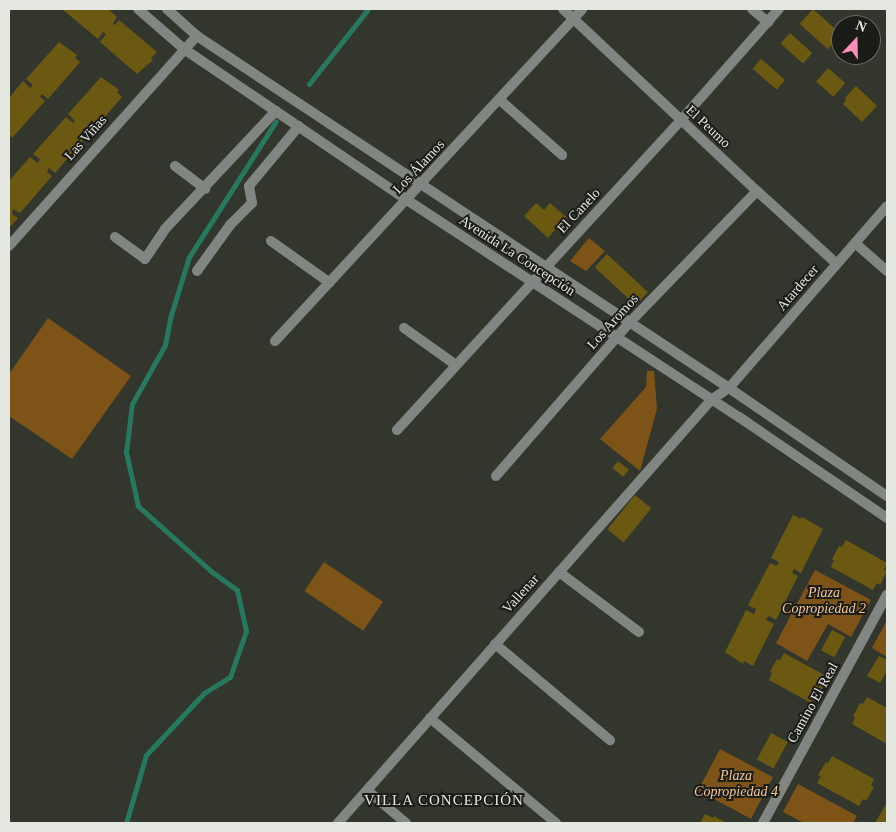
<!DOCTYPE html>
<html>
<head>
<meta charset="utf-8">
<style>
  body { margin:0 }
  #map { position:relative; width:896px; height:832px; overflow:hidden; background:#33362c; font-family:"Times New Roman",serif }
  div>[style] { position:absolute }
  .green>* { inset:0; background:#7e5318; transform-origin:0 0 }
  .stream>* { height:5px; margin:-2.5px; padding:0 2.5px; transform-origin:2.5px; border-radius:2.5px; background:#26785e }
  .building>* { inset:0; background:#6b5911; transform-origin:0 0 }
  .pedestrian>* { height:10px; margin:-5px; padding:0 5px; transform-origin:5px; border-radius:5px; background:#828682 }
  .minor>* { height:10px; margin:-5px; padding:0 5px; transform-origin:5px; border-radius:5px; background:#828682 }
  .tertiary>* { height:10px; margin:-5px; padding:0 5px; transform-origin:5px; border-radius:5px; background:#828682 }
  span { translate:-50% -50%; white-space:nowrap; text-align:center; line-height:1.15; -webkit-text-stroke:4px #1b1c18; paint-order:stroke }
  .street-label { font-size:14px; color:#e5e7e1 }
  .park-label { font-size:14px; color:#f4c693; font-style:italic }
  .neighbourhood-label { font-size:15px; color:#e5e7e1; letter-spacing:1px }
  .frame { position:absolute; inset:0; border:10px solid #e5e7e1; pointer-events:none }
  .north { position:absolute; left:831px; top:15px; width:50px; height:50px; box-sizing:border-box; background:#1b1c18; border:1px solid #6c6d68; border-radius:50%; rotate:21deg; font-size:14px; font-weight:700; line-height:20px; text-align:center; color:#e5e7e1 }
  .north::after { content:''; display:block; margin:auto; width:18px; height:22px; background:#fe8ebb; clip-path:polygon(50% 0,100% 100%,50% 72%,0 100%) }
</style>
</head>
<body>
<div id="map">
  <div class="green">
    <div style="clip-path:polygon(589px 238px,605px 251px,586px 271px,570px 261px)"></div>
    <div style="clip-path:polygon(48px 318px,131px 376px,72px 459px,9px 416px,9px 374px)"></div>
    <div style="clip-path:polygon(647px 371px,654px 371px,657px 409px,640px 471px,600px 439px,646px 387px)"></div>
    <div style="left:324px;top:562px;width:71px;height:35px;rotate:34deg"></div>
    <div style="clip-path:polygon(815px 570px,871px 600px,851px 637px,828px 624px,807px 661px,776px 643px)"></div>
    <div style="clip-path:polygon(887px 620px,887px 657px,872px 648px)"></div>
    <div style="left:720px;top:749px;width:60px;height:47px;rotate:28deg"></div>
    <div style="clip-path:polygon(798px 784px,857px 816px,853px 823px,804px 823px,783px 812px)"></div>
  </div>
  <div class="stream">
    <div style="left:309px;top:84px;width:95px;rotate:-51.8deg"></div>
    <div style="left:126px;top:823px;width:71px;rotate:-73.6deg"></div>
    <div style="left:146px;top:755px;width:85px;rotate:-46.9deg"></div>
    <div style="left:204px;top:693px;width:31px;rotate:-32deg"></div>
    <div style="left:230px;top:677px;width:49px;rotate:-70.8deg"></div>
    <div style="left:246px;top:631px;width:42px;rotate:-102.4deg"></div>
    <div style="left:237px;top:590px;width:32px;rotate:-144deg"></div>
    <div style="left:211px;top:571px;width:98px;rotate:-138.3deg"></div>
    <div style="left:138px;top:506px;width:55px;rotate:-102.5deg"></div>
    <div style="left:126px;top:452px;width:48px;rotate:-82.9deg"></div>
    <div style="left:132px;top:404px;width:68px;rotate:-60.8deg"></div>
    <div style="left:165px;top:345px;width:31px;rotate:-79deg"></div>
    <div style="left:171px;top:315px;width:61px;rotate:-72.8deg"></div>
    <div style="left:189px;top:257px;width:161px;rotate:-57.4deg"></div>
  </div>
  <div class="building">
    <div style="clip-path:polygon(62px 9px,108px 9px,117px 17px,113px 24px,115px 25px,119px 20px,157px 52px,151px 58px,153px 60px,137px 74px,100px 42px,106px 34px,103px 32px,98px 39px)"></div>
    <div style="left:813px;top:9px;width:38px;height:20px;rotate:42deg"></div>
    <div style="left:790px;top:33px;width:30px;height:14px;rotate:42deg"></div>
    <div style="clip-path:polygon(59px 42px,77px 55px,75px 58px,80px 62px,48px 99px,42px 94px,40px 97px,45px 101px,12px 138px,9px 134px,9px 98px,23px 81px,30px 88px,33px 85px,26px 79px)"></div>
    <div style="left:761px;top:59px;width:32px;height:13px;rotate:41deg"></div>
    <div style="left:828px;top:68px;width:23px;height:18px;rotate:41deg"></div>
    <div style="clip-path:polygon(101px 77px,119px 90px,117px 92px,122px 97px,90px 134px,84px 128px,82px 131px,87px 136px,55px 173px,49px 168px,47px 172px,52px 176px,20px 213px,13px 209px,12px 214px,18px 218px,9px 228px,9px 181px,30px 157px,38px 163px,40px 159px,33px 154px,66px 117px,73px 123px,75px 121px,68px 114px)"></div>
    <div style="clip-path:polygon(856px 86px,877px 106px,862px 122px,843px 104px,846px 100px,845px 98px)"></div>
    <div style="clip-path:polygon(536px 203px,544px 210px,550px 203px,566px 217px,548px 238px,524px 216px)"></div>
    <div style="left:607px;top:254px;width:56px;height:18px;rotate:43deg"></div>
    <div style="left:618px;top:461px;width:14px;height:9px;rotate:39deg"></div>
    <div style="left:635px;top:495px;width:21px;height:44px;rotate:39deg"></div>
    <div style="clip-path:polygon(793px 515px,801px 519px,802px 517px,823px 529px,801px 573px,794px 569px,792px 573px,798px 576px,776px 620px,769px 616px,767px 618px,766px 620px,774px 624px,753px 666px,744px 661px,743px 664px,725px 652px,746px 610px,754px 614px,755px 612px,756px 609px,748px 605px,770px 563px,777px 566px,779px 562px,771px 558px)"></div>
    <div style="clip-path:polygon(846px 540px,887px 563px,884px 570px,887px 571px,880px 585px,877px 583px,873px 590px,831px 567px,834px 560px,832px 559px,839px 546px,842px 547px)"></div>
    <div style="left:832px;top:630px;width:15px;height:23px;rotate:28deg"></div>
    <div style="clip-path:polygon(784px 653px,826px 676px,822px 683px,825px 684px,817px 698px,815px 696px,811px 703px,769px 680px,772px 673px,770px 672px,777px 659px,780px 660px)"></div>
    <div style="clip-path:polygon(879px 656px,887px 660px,887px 671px,880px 683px,867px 676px)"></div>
    <div style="clip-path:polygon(867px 697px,887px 708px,887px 744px,852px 724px,855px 717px,853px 716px,860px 703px,863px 704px)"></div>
    <div style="left:771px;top:733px;width:19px;height:30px;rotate:28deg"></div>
    <div style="clip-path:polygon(832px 756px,874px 779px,871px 786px,874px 787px,866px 801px,863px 799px,859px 806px,817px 783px,821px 776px,818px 775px,826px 762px,828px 763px)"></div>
    <div style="clip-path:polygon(887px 802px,887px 823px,875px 823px)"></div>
    <div style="clip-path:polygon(705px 814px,713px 818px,714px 816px,727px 823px,700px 823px)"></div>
  </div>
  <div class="pedestrian">
    <div style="left:175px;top:166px;width:38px;rotate:37deg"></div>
    <div style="left:115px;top:237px;width:37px;rotate:36deg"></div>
    <div style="left:145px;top:259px;width:36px;rotate:-56deg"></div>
    <div style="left:165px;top:229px;width:162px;rotate:-46.8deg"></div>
  </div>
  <div class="minor">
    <div style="left:563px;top:9px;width:266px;rotate:43.2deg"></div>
    <div style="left:757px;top:191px;width:108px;rotate:42.4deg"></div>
    <div style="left:752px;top:9px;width:21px;rotate:39deg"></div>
    <div style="left:500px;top:100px;width:83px;rotate:41.6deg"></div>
    <div style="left:271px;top:241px;width:72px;rotate:35.4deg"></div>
    <div style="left:855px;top:243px;width:43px;rotate:41.2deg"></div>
    <div style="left:9px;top:246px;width:282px;rotate:-48.2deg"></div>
    <div style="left:197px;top:271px;width:57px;rotate:-54.3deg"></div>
    <div style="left:230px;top:225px;width:31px;rotate:-45deg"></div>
    <div style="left:252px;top:203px;width:17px;rotate:-100deg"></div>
    <div style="left:249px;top:186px;width:78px;rotate:-50.2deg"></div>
    <div style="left:404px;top:328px;width:64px;rotate:35.4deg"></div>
    <div style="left:275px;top:341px;width:452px;rotate:-47.2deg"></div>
    <div style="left:397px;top:430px;width:420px;rotate:-47.5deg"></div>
    <div style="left:681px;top:120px;width:148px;rotate:-48.6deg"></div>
    <div style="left:496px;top:476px;width:204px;rotate:-49deg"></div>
    <div style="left:630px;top:322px;width:182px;rotate:-45.9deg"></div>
    <div style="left:559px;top:572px;width:100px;rotate:36.9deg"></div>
    <div style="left:495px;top:644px;width:150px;rotate:39.9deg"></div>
    <div style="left:430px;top:718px;width:164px;rotate:39.8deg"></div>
    <div style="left:368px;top:791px;width:50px;rotate:40.1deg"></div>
    <div style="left:338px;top:823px;width:564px;rotate:-48.59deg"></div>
    <div style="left:711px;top:400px;width:22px;rotate:-34deg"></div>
    <div style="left:729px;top:388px;width:241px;rotate:-49deg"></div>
    <div style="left:763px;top:823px;width:260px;rotate:-61.5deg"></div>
  </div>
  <div class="tertiary">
    <div style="left:138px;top:9px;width:61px;rotate:41deg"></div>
    <div style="left:184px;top:49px;width:269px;rotate:34.1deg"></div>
    <div style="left:407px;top:200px;width:397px;rotate:33.2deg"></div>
    <div style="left:739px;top:417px;width:179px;rotate:34.3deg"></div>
    <div style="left:167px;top:9px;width:40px;rotate:42deg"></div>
    <div style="left:197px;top:36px;width:638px;rotate:33.49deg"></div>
    <div style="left:729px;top:388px;width:191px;rotate:34.4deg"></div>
  </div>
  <div class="street-label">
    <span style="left:708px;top:127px;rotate:43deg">El Peumo</span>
    <span style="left:86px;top:138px;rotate:-48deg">Las Viñas</span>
    <span style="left:419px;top:167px;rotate:-47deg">Los Álamos</span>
    <span style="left:579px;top:211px;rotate:-47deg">El Canelo</span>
    <span style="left:517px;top:256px;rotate:33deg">Avenida La Concepción</span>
    <span style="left:798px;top:288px;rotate:-49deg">Atardecer</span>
    <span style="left:613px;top:322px;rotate:-48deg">Los Aromos</span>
    <span style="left:521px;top:594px;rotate:-48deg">Vallenar</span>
    <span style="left:813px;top:703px;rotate:-61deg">Camino El Real</span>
  </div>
  <div class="park-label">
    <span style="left:824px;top:601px">Plaza<br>Copropiedad 2</span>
    <span style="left:736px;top:784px">Plaza<br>Copropiedad 4</span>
  </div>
  <div class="neighbourhood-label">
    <span style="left:444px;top:801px">VILLA CONCEPCIÓN</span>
  </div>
  <div class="frame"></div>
  <div class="north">N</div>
</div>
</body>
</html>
